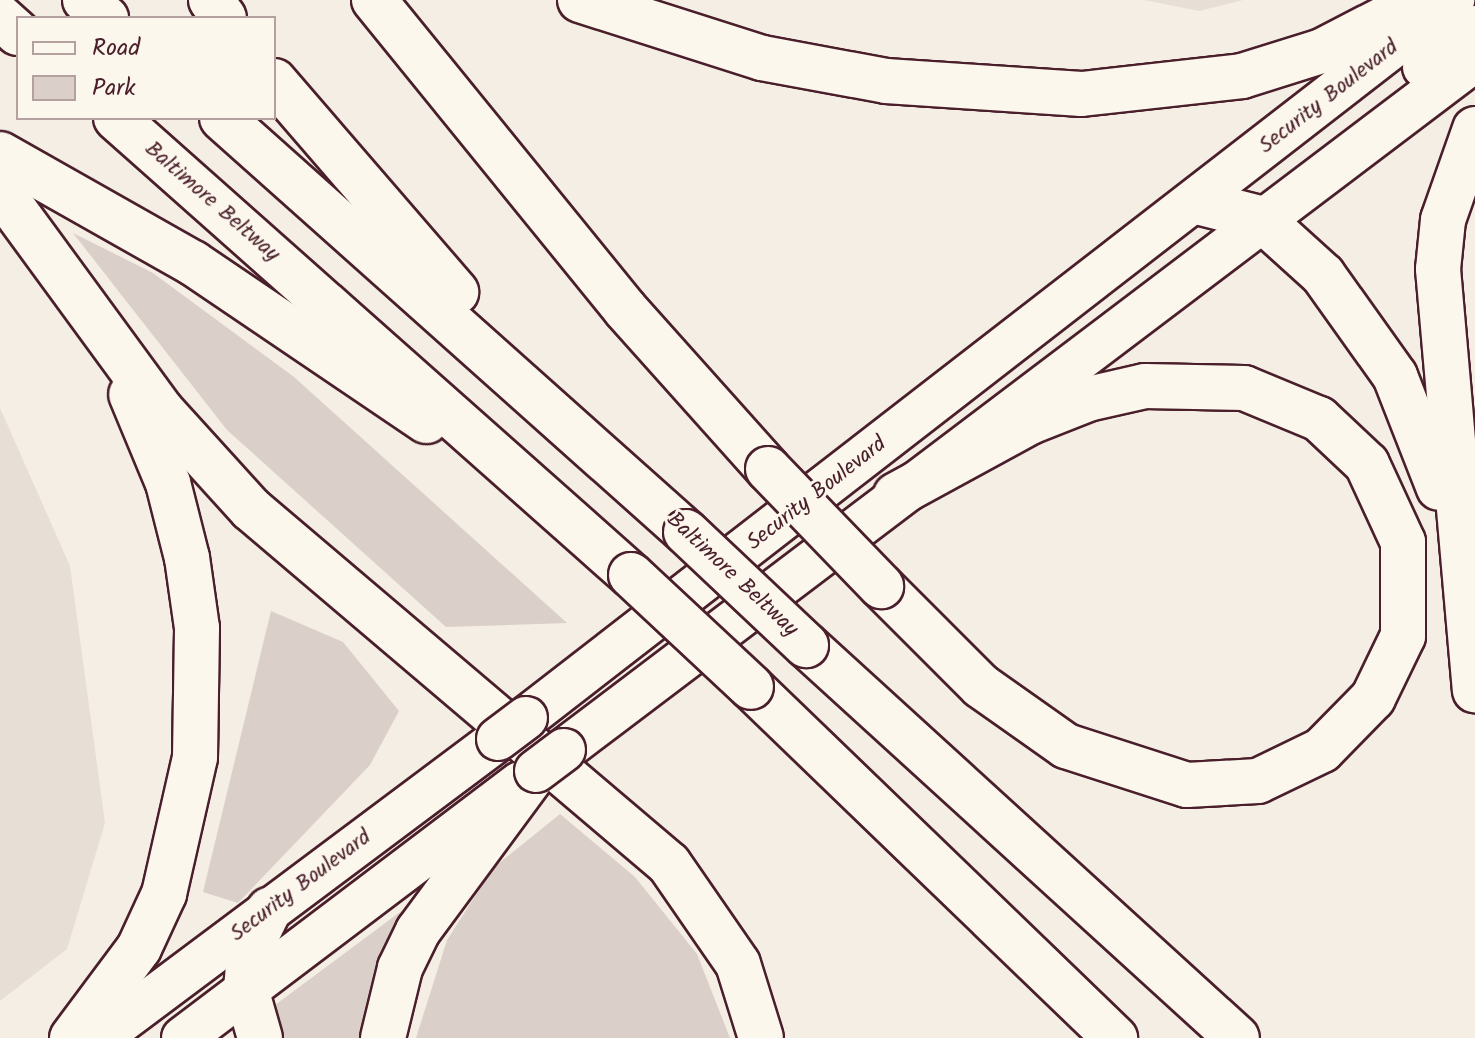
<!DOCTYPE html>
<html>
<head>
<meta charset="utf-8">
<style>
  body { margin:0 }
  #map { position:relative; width:1475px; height:1038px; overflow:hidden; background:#f4eee4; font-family:Kalam,sans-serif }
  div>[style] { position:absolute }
  .built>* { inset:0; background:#e7dfd6 }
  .green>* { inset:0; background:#dbd0c9 }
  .roads { filter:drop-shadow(2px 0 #4a1f2b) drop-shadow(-2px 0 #4a1f2b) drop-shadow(0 2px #4a1f2b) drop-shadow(0 -2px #4a1f2b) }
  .primary>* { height:42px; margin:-21px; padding:0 21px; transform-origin:21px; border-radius:21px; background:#fbf7ec }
  .motorway>* { height:44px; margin:-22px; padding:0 22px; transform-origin:22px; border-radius:22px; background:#fbf7ec }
  .bridges { filter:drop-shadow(2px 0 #4a1f2b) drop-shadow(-2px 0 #4a1f2b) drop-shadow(0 2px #4a1f2b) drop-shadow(0 -2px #4a1f2b) }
  .primary-bridge>* { height:42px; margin:-21px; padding:0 21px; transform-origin:21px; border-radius:21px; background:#fbf7ec }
  .motorway-bridge>* { height:44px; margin:-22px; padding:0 22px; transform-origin:22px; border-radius:22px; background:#fbf7ec }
  span { translate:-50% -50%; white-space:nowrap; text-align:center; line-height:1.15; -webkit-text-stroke:6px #fbf7ec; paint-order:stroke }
  .street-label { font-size:22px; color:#4a1f2b }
  .legend { position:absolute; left:16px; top:16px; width:260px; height:104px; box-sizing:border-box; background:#fbf7ec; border:2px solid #b4a19f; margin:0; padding:10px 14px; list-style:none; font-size:24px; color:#4a1f2b }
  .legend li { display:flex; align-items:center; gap:16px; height:40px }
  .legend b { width:40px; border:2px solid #b4a19f }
</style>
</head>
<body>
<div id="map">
  <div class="built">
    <div style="clip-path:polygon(1144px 0,1243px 0,1199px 11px)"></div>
    <div style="clip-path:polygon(0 408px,70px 566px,105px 823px,67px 949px,0 1001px)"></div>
  </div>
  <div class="green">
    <div style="clip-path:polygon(73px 233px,153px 273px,294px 377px,567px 623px,446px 627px,227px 430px)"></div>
    <div style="clip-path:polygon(271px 611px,343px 642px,399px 711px,370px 765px,238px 903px,203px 892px)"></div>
    <div style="clip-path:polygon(560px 814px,635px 877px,697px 954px,730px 1038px,416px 1038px,447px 940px,493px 868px)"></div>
    <div style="clip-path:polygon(427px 892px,366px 1038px,281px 1038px,271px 1008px)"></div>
  </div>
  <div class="roads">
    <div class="primary">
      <div style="left:1424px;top:67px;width:65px;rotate:-38.1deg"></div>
      <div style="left:526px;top:718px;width:1173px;rotate:-37.76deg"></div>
      <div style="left:564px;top:750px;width:1143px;rotate:-37.14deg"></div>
      <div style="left:99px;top:1038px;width:499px;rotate:-36.8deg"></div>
      <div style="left:183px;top:1038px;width:423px;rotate:-37.1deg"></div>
    </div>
    <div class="motorway">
      <div style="left:85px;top:0;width:28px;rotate:41deg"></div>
      <div style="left:211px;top:0;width:22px;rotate:54deg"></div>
      <div style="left:374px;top:0;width:398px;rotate:50.9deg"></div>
      <div style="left:625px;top:309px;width:215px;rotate:48.2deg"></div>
      <div style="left:580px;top:0;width:191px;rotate:17.7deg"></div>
      <div style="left:762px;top:58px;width:126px;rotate:10.5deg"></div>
      <div style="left:886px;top:81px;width:196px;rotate:3.8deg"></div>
      <div style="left:1082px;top:94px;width:161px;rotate:-6.4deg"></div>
      <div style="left:1242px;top:76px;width:84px;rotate:-17.4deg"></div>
      <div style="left:1322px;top:51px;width:111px;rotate:-27.3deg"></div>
      <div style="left:0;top:17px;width:24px;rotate:42deg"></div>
      <div style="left:274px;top:81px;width:279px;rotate:49.2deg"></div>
      <div style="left:116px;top:118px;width:689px;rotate:41.59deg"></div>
      <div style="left:222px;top:118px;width:622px;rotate:41.74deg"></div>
      <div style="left:1475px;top:129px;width:96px;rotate:109.4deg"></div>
      <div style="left:1443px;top:220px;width:49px;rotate:95.8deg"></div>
      <div style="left:1438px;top:269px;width:423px;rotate:85deg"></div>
      <div style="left:0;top:154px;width:222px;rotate:29.5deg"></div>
      <div style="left:193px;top:263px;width:282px;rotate:34.1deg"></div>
      <div style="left:0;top:190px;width:274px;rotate:53.8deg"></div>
      <div style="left:162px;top:411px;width:132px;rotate:47.8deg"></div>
      <div style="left:251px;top:509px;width:548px;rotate:40.34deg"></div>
      <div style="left:669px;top:864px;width:121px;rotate:55.4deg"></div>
      <div style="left:738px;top:964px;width:77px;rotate:72.7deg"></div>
      <div style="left:1197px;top:202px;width:65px;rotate:14.3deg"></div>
      <div style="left:1260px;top:218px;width:85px;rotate:42.1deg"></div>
      <div style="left:1323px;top:275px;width:124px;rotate:54.5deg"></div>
      <div style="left:1395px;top:376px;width:120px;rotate:68.6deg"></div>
      <div style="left:881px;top:586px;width:141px;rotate:45deg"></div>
      <div style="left:981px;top:686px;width:104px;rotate:35.2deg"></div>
      <div style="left:1066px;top:746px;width:127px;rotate:17.9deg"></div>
      <div style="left:1187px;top:785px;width:71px;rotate:-3.2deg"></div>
      <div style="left:1258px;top:781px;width:71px;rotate:-25.8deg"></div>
      <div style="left:1322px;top:750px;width:73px;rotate:-45.6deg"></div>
      <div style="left:1373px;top:698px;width:69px;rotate:-64.2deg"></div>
      <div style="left:1403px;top:636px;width:94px;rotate:-90deg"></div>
      <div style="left:1403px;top:542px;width:86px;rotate:-114.8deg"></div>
      <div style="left:1367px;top:464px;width:66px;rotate:-136.8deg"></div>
      <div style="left:1319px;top:419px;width:81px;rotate:-157.5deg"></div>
      <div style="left:1244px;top:388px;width:99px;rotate:-178.8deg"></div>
      <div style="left:1145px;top:386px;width:58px;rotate:167.2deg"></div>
      <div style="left:1088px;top:399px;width:62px;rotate:158.4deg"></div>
      <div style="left:1030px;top:422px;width:153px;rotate:151.4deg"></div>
      <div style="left:806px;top:645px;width:583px;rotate:42.36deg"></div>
      <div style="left:751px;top:687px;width:506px;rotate:43.96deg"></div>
      <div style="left:72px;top:1038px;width:112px;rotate:-53.3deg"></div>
      <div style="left:139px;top:948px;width:60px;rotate:-65.2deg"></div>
      <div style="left:164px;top:894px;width:140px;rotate:-77.2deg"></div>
      <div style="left:195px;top:757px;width:129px;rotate:-89.1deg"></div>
      <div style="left:197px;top:628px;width:71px;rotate:-98.1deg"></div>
      <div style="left:187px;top:558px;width:77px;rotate:-104.2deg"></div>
      <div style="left:168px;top:483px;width:96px;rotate:-112.6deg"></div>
      <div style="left:260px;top:1038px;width:51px;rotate:-105.9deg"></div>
      <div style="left:246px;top:989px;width:38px;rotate:-85deg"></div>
      <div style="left:249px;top:951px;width:46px;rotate:-64deg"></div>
      <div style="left:383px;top:1038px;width:72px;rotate:-76.3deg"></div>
      <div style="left:400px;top:968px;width:41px;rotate:-64.1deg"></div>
      <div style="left:418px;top:931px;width:199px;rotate:-53.6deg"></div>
    </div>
  </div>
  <div class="bridges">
    <div class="primary-bridge">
      <div style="left:498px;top:739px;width:35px;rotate:-37deg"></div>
      <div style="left:536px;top:771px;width:35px;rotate:-37deg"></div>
    </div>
    <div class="motorway-bridge">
      <div style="left:768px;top:469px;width:163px;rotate:46deg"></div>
      <div style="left:686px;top:532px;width:165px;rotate:43.3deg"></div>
      <div style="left:631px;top:575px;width:164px;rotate:43deg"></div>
    </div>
  </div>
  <div class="street-label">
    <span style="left:1329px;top:97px;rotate:-38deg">Security Boulevard</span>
    <span style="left:212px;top:202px;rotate:41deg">Baltimore Beltway</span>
    <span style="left:817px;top:494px;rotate:-38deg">Security Boulevard</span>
    <span style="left:732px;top:575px;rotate:43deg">Baltimore Beltway</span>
    <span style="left:301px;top:886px;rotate:-37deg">Security Boulevard</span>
  </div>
  <ul class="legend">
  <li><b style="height:10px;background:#fbf7ec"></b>Road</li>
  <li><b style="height:22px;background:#dbd0c9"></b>Park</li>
  </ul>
</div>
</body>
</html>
